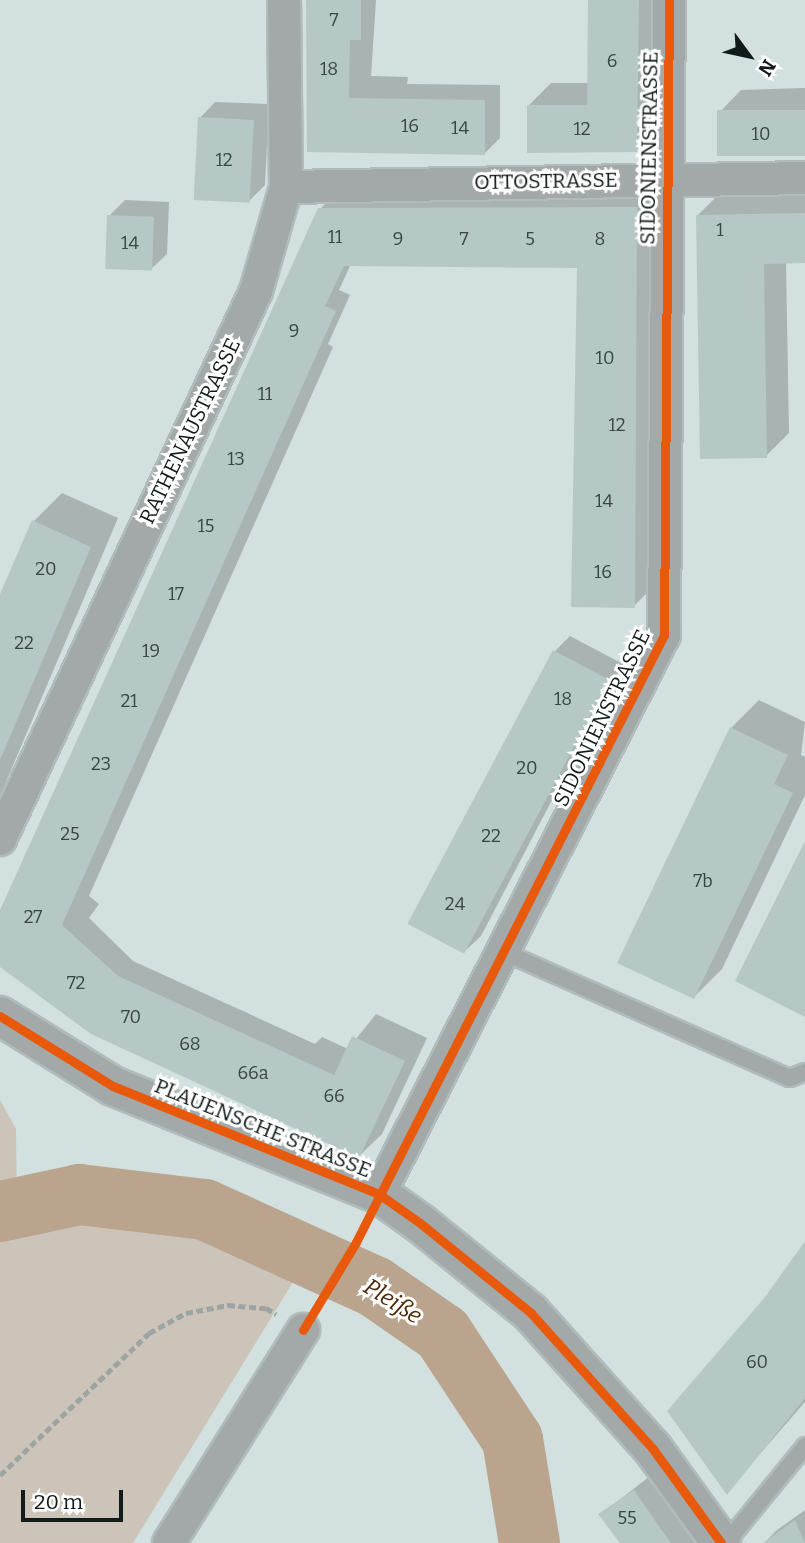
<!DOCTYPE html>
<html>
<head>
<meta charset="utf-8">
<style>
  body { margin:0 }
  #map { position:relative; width:805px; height:1543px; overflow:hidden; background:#d2e0df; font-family:Bitter,serif }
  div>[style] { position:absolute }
  .green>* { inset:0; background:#ccc4b8 }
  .shadow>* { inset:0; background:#0003 }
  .river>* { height:61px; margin:-30.5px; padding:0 30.5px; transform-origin:30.5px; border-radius:30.5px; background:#baa48d }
  .building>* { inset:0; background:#b5c8c6; transform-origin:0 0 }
  .path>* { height:4.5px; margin-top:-2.25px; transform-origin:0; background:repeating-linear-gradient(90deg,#9da4a4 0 7px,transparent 0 10.5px) }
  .roads { filter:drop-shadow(2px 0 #b0bcbb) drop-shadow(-2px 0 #b0bcbb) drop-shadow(0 2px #b0bcbb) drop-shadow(0 -2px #b0bcbb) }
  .service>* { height:16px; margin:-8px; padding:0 8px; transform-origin:8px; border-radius:8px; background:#a3a8a8 }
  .minor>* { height:32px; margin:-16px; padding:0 16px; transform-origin:16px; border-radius:16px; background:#a3a8a8 }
  .tertiary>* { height:38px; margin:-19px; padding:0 19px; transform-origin:19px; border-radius:19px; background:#a3a8a8 }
  .cycleway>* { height:9px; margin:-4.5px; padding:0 4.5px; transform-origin:4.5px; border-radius:4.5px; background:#e8590c }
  span { translate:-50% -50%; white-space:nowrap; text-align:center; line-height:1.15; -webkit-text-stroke:6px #fff; paint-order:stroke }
  .number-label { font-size:18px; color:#394644 }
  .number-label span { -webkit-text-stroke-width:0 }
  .street-label { font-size:21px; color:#101a19 }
  .water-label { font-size:23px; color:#4c2600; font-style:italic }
  .north { position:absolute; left:714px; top:21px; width:70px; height:70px; -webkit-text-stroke:5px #fff; paint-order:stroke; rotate:123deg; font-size:19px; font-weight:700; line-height:28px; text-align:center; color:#101a19 }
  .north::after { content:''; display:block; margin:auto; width:24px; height:32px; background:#101a19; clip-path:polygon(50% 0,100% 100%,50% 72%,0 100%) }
  .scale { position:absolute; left:21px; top:1490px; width:102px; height:32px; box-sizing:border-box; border:4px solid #101a19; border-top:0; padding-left:9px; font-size:21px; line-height:24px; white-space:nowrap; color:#101a19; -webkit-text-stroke:5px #fff; paint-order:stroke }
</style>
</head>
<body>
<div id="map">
  <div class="green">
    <div style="clip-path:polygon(0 1100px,16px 1129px,17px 1208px,79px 1194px,204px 1209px,309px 1256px,133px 1543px,0 1543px)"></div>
  </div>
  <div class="shadow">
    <div style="clip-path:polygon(309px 0,376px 0,371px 76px,408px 77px,407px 84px,500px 85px,500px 138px,485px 153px,309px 150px)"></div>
    <div style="clip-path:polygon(590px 0,653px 0,652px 68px,658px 68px,658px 128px,636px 151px,528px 106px,551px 83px,588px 83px)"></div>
    <div style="clip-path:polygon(805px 88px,805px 155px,719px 113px,741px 90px)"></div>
    <div style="clip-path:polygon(215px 102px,269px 104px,265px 185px,249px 201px,200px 118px)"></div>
    <div style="clip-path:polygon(659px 186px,650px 590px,634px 606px,573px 606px,579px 265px,351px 264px,339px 290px,350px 295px,328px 344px,333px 347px,89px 896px,99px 904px,89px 918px,133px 961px,315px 1044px,322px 1037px,348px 1049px,376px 1014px,427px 1038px,382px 1134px,359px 1156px,0 965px,0 913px,320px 209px,336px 193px)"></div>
    <div style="clip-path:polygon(805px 192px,805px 261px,786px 262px,789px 433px,766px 456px,697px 216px,720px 193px)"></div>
    <div style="clip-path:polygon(125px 200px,169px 202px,167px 254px,151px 269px,109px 216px)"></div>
    <div style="clip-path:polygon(62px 493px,118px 518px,0 796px,0 600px,34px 521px)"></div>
    <div style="clip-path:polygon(570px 636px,623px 664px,481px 936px,465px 951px,554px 652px)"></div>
    <div style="clip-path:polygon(759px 700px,805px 722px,801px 755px,805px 757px,805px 795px,722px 969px,694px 997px,731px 728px)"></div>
    <div style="clip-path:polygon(805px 1244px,805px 1402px,727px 1492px,766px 1298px)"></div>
    <div style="clip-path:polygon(650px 1476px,698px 1543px,620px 1543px,600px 1515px)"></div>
    <div style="clip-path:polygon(805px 1510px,805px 1543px,764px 1543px,777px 1530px)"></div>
  </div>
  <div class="river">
    <div style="left:0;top:1211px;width:81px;rotate:-12.1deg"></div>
    <div style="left:79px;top:1194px;width:126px;rotate:6.8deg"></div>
    <div style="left:204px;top:1209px;width:187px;rotate:24.4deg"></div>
    <div style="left:374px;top:1286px;width:83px;rotate:34.7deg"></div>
    <div style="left:442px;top:1333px;width:127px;rotate:56.6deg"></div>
    <div style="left:512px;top:1439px;width:105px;rotate:80.7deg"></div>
  </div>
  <div class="building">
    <div style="clip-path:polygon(306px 0,361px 0,361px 40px,350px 40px,349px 98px,485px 100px,485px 155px,307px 152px)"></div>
    <div style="clip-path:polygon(588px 0,639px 0,637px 152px,527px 153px,527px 105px,587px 105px)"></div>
    <div style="left:805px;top:110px;width:46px;height:88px;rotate:90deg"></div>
    <div style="left:198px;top:117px;width:56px;height:83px;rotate:3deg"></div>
    <div style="clip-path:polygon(637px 207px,635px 608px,571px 607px,577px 268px,344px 266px,325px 306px,336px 311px,62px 925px,118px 976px,334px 1075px,352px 1036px,405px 1061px,359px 1158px,91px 1034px,0 967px,0 910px,318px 208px)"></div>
    <div style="clip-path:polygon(805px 213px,805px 263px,764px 264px,767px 458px,700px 459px,696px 215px)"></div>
    <div style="left:107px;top:215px;width:47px;height:54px;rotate:2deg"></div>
    <div style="clip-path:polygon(32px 520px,91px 547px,0 760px,0 594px)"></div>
    <div style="left:553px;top:650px;width:64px;height:310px;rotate:28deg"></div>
    <div style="clip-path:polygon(730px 727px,788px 755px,774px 784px,793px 793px,694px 999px,617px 963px)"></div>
    <div style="clip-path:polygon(805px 841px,805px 1017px,735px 981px)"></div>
    <div style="clip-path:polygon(805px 1241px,805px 1398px,727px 1495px,667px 1411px,765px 1297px)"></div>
    <div style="clip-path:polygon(634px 1490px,656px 1522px,671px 1543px,620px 1543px,598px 1514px)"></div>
    <div style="clip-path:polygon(795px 1520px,805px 1543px,763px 1543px)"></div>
  </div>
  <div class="path">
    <div style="left:319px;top:1304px;width:89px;rotate:-60.3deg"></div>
    <div style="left:0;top:1475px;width:206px;rotate:-43.6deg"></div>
    <div style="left:149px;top:1333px;width:42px;rotate:-28.4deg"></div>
    <div style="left:186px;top:1313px;width:43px;rotate:-10.8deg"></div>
    <div style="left:228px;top:1305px;width:38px;rotate:5deg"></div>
    <div style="left:266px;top:1308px;width:12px;rotate:31deg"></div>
  </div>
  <div class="roads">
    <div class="service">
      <div style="left:506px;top:953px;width:310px;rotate:23.8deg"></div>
      <div style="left:790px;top:1078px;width:16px;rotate:-22deg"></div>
      <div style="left:726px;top:1543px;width:125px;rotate:-50.8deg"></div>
    </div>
    <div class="minor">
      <div style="left:286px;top:187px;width:519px;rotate:-0.99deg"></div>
      <div style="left:0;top:839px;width:605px;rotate:-64.96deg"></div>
      <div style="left:256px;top:291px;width:108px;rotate:-73.9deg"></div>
      <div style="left:286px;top:187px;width:187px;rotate:-90.6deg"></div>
      <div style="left:379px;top:1194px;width:627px;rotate:-62.99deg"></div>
      <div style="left:664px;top:635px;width:635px;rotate:-89.55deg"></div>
      <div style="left:169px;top:1543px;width:252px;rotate:-57.8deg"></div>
    </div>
    <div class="tertiary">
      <div style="left:0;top:1016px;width:133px;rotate:31.8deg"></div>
      <div style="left:113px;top:1086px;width:287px;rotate:22.1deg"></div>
      <div style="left:379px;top:1194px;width:50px;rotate:35.3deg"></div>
      <div style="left:420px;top:1223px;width:143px;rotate:39deg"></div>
      <div style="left:531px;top:1313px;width:183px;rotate:48.1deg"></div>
      <div style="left:653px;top:1449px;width:116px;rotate:54.1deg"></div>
    </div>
  </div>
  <div class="cycleway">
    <div style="left:0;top:1016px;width:133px;rotate:31.8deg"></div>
    <div style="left:113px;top:1086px;width:287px;rotate:22.1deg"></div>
    <div style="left:379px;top:1194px;width:50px;rotate:35.3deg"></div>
    <div style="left:420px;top:1223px;width:143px;rotate:39deg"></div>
    <div style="left:531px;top:1313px;width:183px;rotate:48.1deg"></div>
    <div style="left:653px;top:1449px;width:116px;rotate:54.1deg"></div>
    <div style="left:303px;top:1330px;width:103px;rotate:-58.9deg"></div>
    <div style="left:356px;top:1242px;width:681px;rotate:-63.1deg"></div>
    <div style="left:664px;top:635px;width:635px;rotate:-89.55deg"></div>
  </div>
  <div class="number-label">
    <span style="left:334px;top:20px">7</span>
    <span style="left:612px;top:61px">6</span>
    <span style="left:329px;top:69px">18</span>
    <span style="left:410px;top:126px">16</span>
    <span style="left:460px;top:128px">14</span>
    <span style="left:582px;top:129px">12</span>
    <span style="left:761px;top:134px">10</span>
    <span style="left:224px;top:160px">12</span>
    <span style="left:720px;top:230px">1</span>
    <span style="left:335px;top:237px">11</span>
    <span style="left:398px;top:239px">9</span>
    <span style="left:464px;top:239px">7</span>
    <span style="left:530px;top:239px">5</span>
    <span style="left:600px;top:239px">8</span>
    <span style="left:130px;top:243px">14</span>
    <span style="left:294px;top:331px">9</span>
    <span style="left:605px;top:358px">10</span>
    <span style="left:265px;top:394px">11</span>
    <span style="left:617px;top:425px">12</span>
    <span style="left:236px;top:459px">13</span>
    <span style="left:604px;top:501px">14</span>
    <span style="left:206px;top:526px">15</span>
    <span style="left:46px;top:569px">20</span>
    <span style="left:603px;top:572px">16</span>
    <span style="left:176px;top:594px">17</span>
    <span style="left:24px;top:643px">22</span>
    <span style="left:151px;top:651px">19</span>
    <span style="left:563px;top:699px">18</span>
    <span style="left:129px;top:701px">21</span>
    <span style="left:101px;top:764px">23</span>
    <span style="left:527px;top:768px">20</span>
    <span style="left:70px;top:834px">25</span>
    <span style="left:491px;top:836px">22</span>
    <span style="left:703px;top:881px">7b</span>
    <span style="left:455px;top:904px">24</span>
    <span style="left:33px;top:917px">27</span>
    <span style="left:76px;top:983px">72</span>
    <span style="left:131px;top:1017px">70</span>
    <span style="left:190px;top:1044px">68</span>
    <span style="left:253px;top:1073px">66a</span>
    <span style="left:334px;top:1096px">66</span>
    <span style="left:757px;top:1362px">60</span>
    <span style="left:627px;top:1518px">55</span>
  </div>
  <div class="street-label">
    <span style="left:649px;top:148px;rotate:-89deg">SIDONIENSTRASSE</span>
    <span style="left:546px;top:181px;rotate:-1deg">OTTOSTRASSE</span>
    <span style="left:190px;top:431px;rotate:-64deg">RATHENAUSTRASSE</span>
    <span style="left:602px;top:718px;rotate:-64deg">SIDONIENSTRASSE</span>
    <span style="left:263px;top:1128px;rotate:22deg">PLAUENSCHE STRASSE</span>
  </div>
  <div class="water-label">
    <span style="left:393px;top:1301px;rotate:32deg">Pleiße</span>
  </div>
  <div class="north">N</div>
  <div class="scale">20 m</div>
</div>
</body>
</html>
